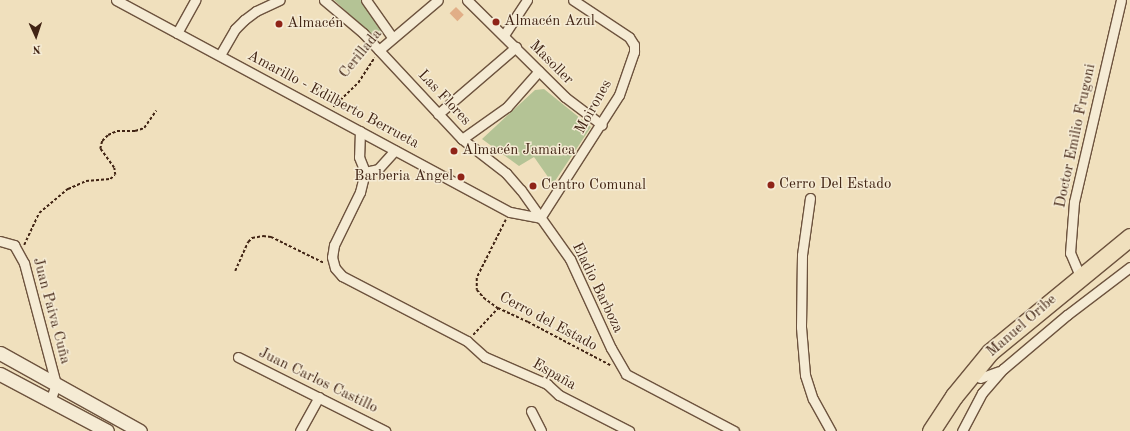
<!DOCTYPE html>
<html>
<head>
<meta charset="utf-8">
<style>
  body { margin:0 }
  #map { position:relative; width:1130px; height:431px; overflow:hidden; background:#f0e0bd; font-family:"Old Standard TT",serif }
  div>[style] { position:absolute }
  .green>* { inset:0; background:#b4c395 }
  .building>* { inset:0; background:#e1ae87; transform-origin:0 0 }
  .path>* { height:1.5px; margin-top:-0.75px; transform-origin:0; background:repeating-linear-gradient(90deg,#412414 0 3px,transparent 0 5px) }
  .roads { filter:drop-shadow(1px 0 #6d533e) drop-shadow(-1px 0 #6d533e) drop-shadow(0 1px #6d533e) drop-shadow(0 -1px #6d533e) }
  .street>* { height:9px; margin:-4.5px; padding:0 4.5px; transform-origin:4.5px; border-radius:4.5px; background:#f5ebd4 }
  .secondary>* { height:13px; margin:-6.5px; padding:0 6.5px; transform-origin:6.5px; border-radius:6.5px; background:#f5ebd4 }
  .highway>* { height:17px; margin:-8.5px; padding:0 8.5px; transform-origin:8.5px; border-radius:8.5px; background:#f0e0bd }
  .dots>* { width:11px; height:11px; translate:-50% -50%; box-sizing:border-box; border:2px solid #f5ebd4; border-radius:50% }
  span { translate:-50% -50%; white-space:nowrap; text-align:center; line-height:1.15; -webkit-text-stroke:3px #f5ebd4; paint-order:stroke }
  .poi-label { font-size:15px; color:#412414 }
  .left { translate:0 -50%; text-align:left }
  .right { translate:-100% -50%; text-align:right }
  .street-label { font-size:15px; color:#412414 }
  .north { position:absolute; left:16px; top:16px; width:40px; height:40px; -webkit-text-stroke:3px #f5ebd4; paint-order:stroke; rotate:177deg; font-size:11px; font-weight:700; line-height:16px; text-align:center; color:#412414 }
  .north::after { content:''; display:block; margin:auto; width:14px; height:18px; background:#412414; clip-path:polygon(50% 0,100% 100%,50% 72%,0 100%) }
</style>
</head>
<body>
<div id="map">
  <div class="green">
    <div style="clip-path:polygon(334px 0,362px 0,383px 32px,381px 36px,375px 38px)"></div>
    <div style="clip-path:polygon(544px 89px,591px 127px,553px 184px,534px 157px,519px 166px,482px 139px,535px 90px)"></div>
  </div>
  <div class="building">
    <div style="left:456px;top:7px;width:11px;height:9px;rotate:45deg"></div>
  </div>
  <div class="path">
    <div style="left:333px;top:107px;width:35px;rotate:-44deg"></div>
    <div style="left:358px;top:83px;width:30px;rotate:-57deg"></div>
    <div style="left:506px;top:220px;width:65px;rotate:116.6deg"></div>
    <div style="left:477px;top:278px;width:12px;rotate:90deg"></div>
    <div style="left:477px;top:290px;width:11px;rotate:49deg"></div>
    <div style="left:484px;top:298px;width:17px;rotate:36deg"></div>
    <div style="left:498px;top:308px;width:33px;rotate:25deg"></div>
    <div style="left:528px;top:322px;width:93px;rotate:27.7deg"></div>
    <div style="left:24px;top:245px;width:35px;rotate:-65deg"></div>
    <div style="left:39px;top:213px;width:38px;rotate:-40deg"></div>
    <div style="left:68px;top:189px;width:20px;rotate:-24deg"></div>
    <div style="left:86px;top:181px;width:24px;rotate:-5deg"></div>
    <div style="left:110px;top:179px;width:6px;rotate:-39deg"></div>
    <div style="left:115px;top:175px;width:7px;rotate:-98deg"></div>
    <div style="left:114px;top:168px;width:24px;rotate:-126deg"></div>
    <div style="left:100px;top:149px;width:8px;rotate:-76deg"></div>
    <div style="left:102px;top:141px;width:8px;rotate:-45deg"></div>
    <div style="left:108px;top:135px;width:10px;rotate:-24deg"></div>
    <div style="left:117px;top:131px;width:18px"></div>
    <div style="left:135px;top:131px;width:9px;rotate:-18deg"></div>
    <div style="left:144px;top:128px;width:21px;rotate:-55deg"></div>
    <div style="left:235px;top:271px;width:32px;rotate:-66deg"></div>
    <div style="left:248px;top:242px;width:6px;rotate:-45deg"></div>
    <div style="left:252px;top:238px;width:11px;rotate:-10deg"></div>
    <div style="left:263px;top:236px;width:8px;rotate:7deg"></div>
    <div style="left:271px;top:237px;width:59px;rotate:26.1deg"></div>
    <div style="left:473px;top:335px;width:37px;rotate:-47deg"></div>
  </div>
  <div class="roads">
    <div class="street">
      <div style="left:116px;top:0;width:447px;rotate:28.3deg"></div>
      <div style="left:510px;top:212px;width:31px;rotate:11deg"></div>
      <div style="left:324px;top:0;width:51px;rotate:40.2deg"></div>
      <div style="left:363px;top:33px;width:145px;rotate:47deg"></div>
      <div style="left:462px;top:139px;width:56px;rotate:37.7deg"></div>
      <div style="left:506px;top:173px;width:23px;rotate:49deg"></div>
      <div style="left:521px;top:190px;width:85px;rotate:54.6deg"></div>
      <div style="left:570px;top:259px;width:98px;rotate:65.3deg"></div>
      <div style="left:611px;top:348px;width:30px;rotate:60deg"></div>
      <div style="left:626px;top:374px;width:122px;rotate:27.8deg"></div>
      <div style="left:366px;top:0;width:45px;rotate:54.9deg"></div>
      <div style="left:467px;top:0;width:138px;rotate:44.7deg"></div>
      <div style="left:565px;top:97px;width:46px;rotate:37.1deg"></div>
      <div style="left:177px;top:33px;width:38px;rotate:-61deg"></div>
      <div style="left:504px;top:35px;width:42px;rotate:-56.7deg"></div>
      <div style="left:379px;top:50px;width:77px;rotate:-40.3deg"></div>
      <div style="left:220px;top:55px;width:30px;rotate:-60deg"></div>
      <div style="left:235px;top:29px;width:13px;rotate:-45deg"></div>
      <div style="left:244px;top:20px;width:15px;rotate:-37deg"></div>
      <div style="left:256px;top:11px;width:26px;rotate:-25deg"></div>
      <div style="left:438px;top:114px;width:103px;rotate:-40.7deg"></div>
      <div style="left:360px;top:131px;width:26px;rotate:92deg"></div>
      <div style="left:359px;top:157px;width:16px;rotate:68deg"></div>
      <div style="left:365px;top:172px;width:21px;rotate:104deg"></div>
      <div style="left:360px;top:192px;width:59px;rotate:116.1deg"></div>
      <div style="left:334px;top:245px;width:12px;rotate:99deg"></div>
      <div style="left:332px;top:257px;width:11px;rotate:75deg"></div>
      <div style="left:335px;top:268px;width:11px;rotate:49deg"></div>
      <div style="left:342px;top:276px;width:141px;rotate:27.5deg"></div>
      <div style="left:467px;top:341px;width:24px;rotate:42deg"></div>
      <div style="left:485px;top:357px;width:68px;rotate:23.5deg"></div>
      <div style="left:547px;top:384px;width:16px;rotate:43deg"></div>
      <div style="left:559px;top:395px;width:79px;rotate:27.2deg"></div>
      <div style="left:462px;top:139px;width:55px;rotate:-35.4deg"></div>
      <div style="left:507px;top:107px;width:48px;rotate:-48.4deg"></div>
      <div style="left:365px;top:172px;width:13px;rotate:-13deg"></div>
      <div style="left:378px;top:169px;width:25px;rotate:-48deg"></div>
      <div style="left:810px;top:198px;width:58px;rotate:98deg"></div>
      <div style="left:802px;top:255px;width:72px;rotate:90.8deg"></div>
      <div style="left:801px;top:327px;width:48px;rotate:85.2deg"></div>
      <div style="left:805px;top:375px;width:25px;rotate:72deg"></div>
      <div style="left:813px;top:399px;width:37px;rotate:61deg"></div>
      <div style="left:540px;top:218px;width:146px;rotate:-57.3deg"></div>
      <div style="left:619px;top:95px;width:46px;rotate:-70.8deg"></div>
      <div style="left:634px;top:52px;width:7px;rotate:-90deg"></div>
      <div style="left:634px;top:45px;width:9px;rotate:-122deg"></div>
      <div style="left:629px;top:37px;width:67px;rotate:-146.5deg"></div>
      <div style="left:0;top:241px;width:15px;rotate:16deg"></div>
      <div style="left:14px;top:245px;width:21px;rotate:61deg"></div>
      <div style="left:24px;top:263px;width:125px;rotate:75.2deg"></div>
      <div style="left:56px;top:384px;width:18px;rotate:109deg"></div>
      <div style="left:1080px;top:276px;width:25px;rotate:-113deg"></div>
      <div style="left:1070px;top:253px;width:51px;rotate:-85.5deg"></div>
      <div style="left:1074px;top:202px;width:207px;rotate:-76.9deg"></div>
      <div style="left:238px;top:357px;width:165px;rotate:26.7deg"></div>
      <div style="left:980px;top:378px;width:20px;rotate:-20deg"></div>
      <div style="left:531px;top:411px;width:22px;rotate:63deg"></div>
      <div style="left:300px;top:431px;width:39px;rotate:-61deg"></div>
      <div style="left:962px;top:431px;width:43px;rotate:-62.2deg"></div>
      <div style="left:982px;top:393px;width:32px;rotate:-49deg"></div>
      <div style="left:1003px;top:369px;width:84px;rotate:-40.2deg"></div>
      <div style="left:1067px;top:315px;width:79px;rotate:-37.3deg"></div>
    </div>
    <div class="secondary">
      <div style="left:0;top:353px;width:160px;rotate:29.1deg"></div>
      <div style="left:0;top:374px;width:121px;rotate:28deg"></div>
    </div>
    <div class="highway">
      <div style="left:931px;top:431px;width:42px;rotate:-56.7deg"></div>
      <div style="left:954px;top:396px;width:57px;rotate:-50.7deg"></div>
      <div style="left:990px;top:352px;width:181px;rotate:-39.4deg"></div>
    </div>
  </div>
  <div class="dots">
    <div style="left:496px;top:22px;background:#8f2418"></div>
    <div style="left:279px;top:24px;background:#8f2418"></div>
    <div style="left:454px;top:151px;background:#8f2418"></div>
    <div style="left:461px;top:177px;background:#8f2418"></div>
    <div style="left:771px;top:185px;background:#8f2418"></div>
    <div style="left:533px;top:186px;background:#8f2418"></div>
  </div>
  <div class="poi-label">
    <span class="left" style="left:504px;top:22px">Almacén Azul</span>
    <span class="left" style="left:287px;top:24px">Almacén</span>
    <span class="left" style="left:462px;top:151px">Almacén Jamaica</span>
    <span class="right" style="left:453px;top:177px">Barberia Angel</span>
    <span class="left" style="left:779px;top:185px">Cerro Del Estado</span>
    <span class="left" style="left:541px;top:186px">Centro Comunal</span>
  </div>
  <div class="street-label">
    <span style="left:361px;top:54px;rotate:-51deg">Cerillada</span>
    <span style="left:551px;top:63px;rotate:45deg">Masoller</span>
    <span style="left:444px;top:98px;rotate:47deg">Las Flores</span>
    <span style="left:333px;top:100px;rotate:28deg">Amarillo - Edilberto Berrueta</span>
    <span style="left:594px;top:107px;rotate:-61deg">Moirones</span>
    <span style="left:1076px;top:136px;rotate:-78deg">Doctor Emilio Frugoni</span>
    <span style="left:597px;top:288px;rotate:64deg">Eladio Barboza</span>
    <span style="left:51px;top:311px;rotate:75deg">Juan Paiva Cuña</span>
    <span style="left:548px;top:322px;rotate:28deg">Cerro del Estado</span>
    <span style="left:1022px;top:326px;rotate:-41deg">Manuel Oribe</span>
    <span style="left:554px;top:375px;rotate:30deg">España</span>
    <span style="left:318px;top:381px;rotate:26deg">Juan Carlos Castillo</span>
  </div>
  <div class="north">N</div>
</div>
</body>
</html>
